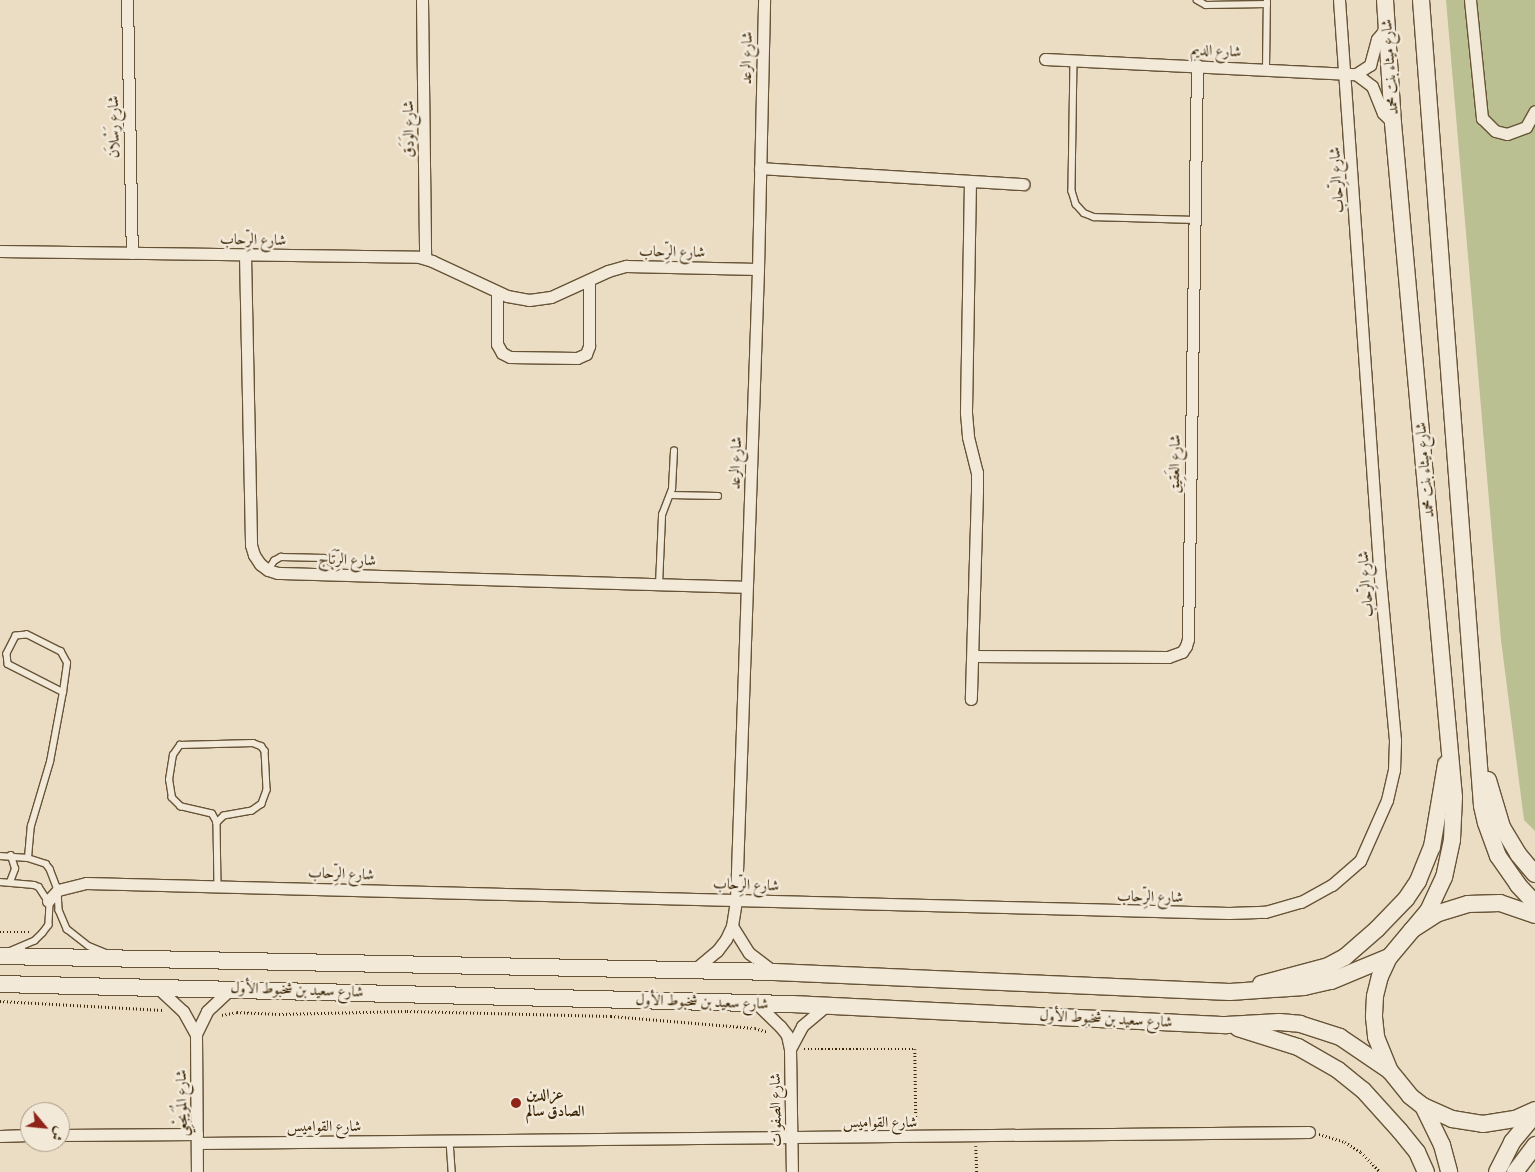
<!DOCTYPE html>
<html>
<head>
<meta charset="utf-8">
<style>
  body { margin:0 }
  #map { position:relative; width:1535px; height:1172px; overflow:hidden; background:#ebddc4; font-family:Alegreya,Amiri,serif }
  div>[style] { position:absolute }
  .green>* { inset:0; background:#bac092 }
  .path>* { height:2.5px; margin-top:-1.25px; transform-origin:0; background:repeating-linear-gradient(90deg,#3b2607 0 1px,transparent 0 3.5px) }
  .roads { filter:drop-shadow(1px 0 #675436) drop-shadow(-1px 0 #675436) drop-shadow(0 1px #675436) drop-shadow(0 -1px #675436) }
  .service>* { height:5.5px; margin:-2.75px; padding:0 2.75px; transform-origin:2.75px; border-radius:2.75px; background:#f2e9d9 }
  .minor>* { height:11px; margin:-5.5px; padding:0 5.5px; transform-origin:5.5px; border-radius:5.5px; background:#f2e9d9 }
  .secondary>* { height:16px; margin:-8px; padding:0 8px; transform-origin:8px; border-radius:8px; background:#f2e9d9 }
  .dots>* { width:14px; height:14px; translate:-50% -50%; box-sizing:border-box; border:2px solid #f2e9d9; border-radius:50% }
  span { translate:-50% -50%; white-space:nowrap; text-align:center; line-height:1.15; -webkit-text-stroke:5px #f2e9d9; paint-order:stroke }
  .street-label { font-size:15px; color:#3b2607 }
  .poi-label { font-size:15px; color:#3b2607; font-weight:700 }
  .left { translate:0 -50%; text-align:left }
  .north { position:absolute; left:20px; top:1102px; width:50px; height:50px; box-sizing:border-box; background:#f2e9d9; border:1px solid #a99b85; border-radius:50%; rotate:118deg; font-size:14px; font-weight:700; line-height:20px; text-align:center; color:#3b2607 }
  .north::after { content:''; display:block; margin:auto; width:18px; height:22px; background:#8f2418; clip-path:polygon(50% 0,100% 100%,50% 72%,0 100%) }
</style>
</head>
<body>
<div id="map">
  <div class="green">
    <div style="clip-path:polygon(1446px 0,1535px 0,1535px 831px,1524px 820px,1501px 640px)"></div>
  </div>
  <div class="path">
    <div style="left:0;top:932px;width:31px"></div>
    <div style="left:0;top:1001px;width:163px;rotate:3.2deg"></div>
    <div style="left:222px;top:1015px;width:15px;rotate:-11deg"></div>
    <div style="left:237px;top:1012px;width:42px;rotate:2.7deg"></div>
    <div style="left:279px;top:1014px;width:128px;rotate:-1.3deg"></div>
    <div style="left:407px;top:1011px;width:204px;rotate:1.4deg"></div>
    <div style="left:611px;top:1016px;width:144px;rotate:4.8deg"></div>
    <div style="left:755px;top:1028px;width:13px;rotate:18deg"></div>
    <div style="left:804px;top:1049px;width:111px"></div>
    <div style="left:915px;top:1049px;width:76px;rotate:89.2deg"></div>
    <div style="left:1319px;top:1134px;width:27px;rotate:17deg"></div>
    <div style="left:1345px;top:1142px;width:19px;rotate:32deg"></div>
    <div style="left:1361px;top:1152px;width:28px;rotate:46deg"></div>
    <div style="left:976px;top:1146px;width:26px;rotate:88deg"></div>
  </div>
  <div class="roads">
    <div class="service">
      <div style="left:1197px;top:0;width:10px;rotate:29deg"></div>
      <div style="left:1206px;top:5px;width:61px;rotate:-0.9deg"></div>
      <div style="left:1074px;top:60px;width:131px;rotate:90.9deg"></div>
      <div style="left:1072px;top:191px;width:14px;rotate:73deg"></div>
      <div style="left:1076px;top:204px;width:12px;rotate:48deg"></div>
      <div style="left:1084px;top:213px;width:11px;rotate:22deg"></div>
      <div style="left:1094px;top:217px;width:99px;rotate:1.7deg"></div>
      <div style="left:1266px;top:68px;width:68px;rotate:-89.2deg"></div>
      <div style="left:671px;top:495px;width:47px;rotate:1.2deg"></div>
      <div style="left:268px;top:570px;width:11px;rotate:-56deg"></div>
      <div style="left:274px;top:561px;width:8px;rotate:-30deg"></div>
      <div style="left:281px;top:557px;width:43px;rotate:1.3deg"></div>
      <div style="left:324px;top:558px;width:14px;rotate:30deg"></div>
      <div style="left:336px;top:565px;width:10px;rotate:73deg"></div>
      <div style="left:659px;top:585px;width:70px;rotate:-87.5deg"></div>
      <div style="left:662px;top:515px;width:28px;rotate:-69deg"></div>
      <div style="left:672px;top:489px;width:38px;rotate:-87deg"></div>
      <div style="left:217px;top:823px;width:10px;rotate:-119deg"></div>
      <div style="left:212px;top:814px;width:32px;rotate:-167deg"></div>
      <div style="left:181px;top:807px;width:13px;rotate:-135deg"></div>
      <div style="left:172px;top:798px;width:18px;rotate:-99deg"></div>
      <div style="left:169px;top:780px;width:25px;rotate:-81deg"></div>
      <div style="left:173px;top:755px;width:12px;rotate:-55deg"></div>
      <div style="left:180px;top:745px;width:73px;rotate:-1.6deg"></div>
      <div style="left:253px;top:743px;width:9px;rotate:21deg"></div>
      <div style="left:261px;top:746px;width:6px;rotate:51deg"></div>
      <div style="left:265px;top:751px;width:39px;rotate:87deg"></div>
      <div style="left:267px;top:790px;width:15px;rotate:110deg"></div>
      <div style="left:262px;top:804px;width:12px;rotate:145deg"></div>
      <div style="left:252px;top:811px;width:28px;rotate:170deg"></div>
      <div style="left:224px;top:816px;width:10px;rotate:135deg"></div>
      <div style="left:217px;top:823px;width:63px;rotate:89.1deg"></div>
      <div style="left:0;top:856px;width:28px;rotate:4deg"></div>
      <div style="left:28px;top:858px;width:19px;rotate:18deg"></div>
      <div style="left:46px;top:864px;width:6px;rotate:51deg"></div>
      <div style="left:50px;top:869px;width:22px;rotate:69deg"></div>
      <div style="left:58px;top:890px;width:20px;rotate:87deg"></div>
      <div style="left:59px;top:910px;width:21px;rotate:67deg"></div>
      <div style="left:67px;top:929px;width:28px;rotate:38deg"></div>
      <div style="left:89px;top:946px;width:18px;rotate:22deg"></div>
      <div style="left:28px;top:858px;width:32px;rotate:-85deg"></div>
      <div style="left:31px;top:826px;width:67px;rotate:-73.5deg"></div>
      <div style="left:50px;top:762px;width:71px;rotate:-79.5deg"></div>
      <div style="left:63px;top:692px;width:29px;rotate:-82deg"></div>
      <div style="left:67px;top:663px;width:13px;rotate:-119deg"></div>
      <div style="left:61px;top:652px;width:38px;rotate:-153deg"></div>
      <div style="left:27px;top:635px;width:11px;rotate:175deg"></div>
      <div style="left:16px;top:636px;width:20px;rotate:117deg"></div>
      <div style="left:7px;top:654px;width:10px;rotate:84deg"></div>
      <div style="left:8px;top:664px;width:62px;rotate:27deg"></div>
      <div style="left:0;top:882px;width:34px;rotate:5deg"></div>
      <div style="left:34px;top:885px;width:5px;rotate:22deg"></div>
      <div style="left:39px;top:887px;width:20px;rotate:57deg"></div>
      <div style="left:50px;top:904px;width:21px;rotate:93deg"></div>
      <div style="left:49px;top:925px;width:10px;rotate:127deg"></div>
      <div style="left:43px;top:933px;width:11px;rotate:135deg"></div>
      <div style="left:35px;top:941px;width:25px;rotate:157deg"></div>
      <div style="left:10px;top:882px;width:14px;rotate:-69deg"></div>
      <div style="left:15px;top:869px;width:14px;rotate:-107deg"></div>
      <div style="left:450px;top:1141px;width:31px;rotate:86deg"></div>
    </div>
    <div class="minor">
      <div style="left:127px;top:0;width:253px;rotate:88.9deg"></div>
      <div style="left:422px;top:0;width:258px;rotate:89.3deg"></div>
      <div style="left:1470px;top:0;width:119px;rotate:84.2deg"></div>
      <div style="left:1482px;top:118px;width:18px;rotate:45deg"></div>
      <div style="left:1495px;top:131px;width:12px;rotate:14deg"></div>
      <div style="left:1507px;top:134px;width:20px;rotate:-20deg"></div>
      <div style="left:1526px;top:127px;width:18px;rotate:-61deg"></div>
      <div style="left:1045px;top:59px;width:311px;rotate:2.8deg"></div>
      <div style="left:1356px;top:74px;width:17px;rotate:-33deg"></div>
      <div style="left:1370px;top:65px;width:27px;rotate:-75deg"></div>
      <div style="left:1377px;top:39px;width:16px;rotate:-50deg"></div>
      <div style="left:1356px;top:74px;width:20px;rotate:37deg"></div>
      <div style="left:1372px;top:86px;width:29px;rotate:68deg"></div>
      <div style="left:1383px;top:113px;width:14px;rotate:45deg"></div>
      <div style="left:760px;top:168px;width:264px;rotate:3.5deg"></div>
      <div style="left:970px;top:181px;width:232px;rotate:91deg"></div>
      <div style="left:966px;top:413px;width:24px;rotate:85deg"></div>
      <div style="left:968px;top:437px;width:36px;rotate:76deg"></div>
      <div style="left:977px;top:472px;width:19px;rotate:90deg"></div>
      <div style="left:977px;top:491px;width:208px;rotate:91.7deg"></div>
      <div style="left:0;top:251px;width:419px;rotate:0.8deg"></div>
      <div style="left:419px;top:257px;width:14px;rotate:17deg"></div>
      <div style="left:432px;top:261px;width:83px;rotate:25deg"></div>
      <div style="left:507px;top:296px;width:22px;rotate:10deg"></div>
      <div style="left:529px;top:300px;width:22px;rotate:-8deg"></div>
      <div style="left:551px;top:297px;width:63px;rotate:-24.5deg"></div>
      <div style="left:608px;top:271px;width:19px;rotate:-16deg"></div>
      <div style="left:626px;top:266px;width:132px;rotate:1.3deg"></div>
      <div style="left:245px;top:255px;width:290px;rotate:88.8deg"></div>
      <div style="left:251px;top:545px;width:10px;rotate:73deg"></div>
      <div style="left:254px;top:555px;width:11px;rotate:56deg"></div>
      <div style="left:260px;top:564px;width:10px;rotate:37deg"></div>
      <div style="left:268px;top:570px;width:10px;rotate:17deg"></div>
      <div style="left:278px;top:573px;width:468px;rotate:1.7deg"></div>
      <div style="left:497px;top:292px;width:52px;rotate:90deg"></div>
      <div style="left:497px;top:344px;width:10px;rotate:61deg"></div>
      <div style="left:502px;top:353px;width:9px;rotate:27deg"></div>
      <div style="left:510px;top:357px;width:67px;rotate:0.9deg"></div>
      <div style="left:577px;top:358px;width:10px;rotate:-24deg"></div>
      <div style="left:586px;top:354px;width:9px;rotate:-69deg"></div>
      <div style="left:589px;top:346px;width:66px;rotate:-90deg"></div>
      <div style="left:973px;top:656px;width:195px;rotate:0.3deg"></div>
      <div style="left:1168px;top:657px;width:15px;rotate:-20deg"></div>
      <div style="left:1182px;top:652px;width:7px;rotate:-56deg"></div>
      <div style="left:1186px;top:646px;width:7px;rotate:-74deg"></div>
      <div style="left:1188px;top:639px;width:574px;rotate:-89.1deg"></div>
      <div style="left:48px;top:901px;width:15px;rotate:-48deg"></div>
      <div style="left:58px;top:890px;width:29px;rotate:-14deg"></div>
      <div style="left:86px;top:883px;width:1143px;rotate:1.5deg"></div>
      <div style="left:1229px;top:913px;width:36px;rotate:-2deg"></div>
      <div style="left:1265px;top:912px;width:37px;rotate:-16deg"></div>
      <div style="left:1301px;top:902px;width:35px;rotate:-29deg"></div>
      <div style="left:1332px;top:885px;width:37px;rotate:-41deg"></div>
      <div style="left:1360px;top:861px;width:67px;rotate:-66.1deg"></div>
      <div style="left:1387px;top:800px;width:31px;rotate:-77deg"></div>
      <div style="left:1394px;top:770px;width:30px;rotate:-88deg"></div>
      <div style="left:1395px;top:740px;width:175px;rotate:-95.3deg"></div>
      <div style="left:1379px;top:566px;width:567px;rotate:-94.04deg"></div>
      <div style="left:732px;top:926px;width:32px;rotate:58deg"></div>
      <div style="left:749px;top:953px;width:30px;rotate:37deg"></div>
      <div style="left:694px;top:970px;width:30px;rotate:-40deg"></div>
      <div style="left:717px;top:951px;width:15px;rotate:-53deg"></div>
      <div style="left:726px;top:939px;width:14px;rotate:-65deg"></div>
      <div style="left:732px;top:926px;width:26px;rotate:-81deg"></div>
      <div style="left:736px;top:900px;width:631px;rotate:-88deg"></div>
      <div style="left:758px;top:269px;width:269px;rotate:-88.7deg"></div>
      <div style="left:158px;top:988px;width:34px;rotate:43deg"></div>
      <div style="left:183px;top:1011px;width:26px;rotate:61deg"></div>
      <div style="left:196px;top:1034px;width:138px;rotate:89.6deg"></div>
      <div style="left:756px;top:1003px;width:33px;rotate:44deg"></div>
      <div style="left:780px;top:1026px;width:11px;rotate:52deg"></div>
      <div style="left:787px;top:1035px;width:14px;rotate:78deg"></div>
      <div style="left:790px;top:1049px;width:123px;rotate:89.1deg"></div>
      <div style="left:196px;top:1034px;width:25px;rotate:-64deg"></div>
      <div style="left:207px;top:1011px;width:33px;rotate:-43deg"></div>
      <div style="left:790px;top:1049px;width:26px;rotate:-62deg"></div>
      <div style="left:802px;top:1026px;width:33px;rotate:-40deg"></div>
      <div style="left:60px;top:1135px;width:137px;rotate:-0.4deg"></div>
      <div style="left:0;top:1136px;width:30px;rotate:-2deg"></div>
      <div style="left:197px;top:1143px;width:1112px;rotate:-0.57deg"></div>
    </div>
    <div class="secondary">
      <div style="left:1385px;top:0;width:123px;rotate:86.3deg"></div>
      <div style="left:1393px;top:123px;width:677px;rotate:84.83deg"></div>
      <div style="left:1454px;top:797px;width:43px;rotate:92.7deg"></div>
      <div style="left:1452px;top:840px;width:38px;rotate:102deg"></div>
      <div style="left:1444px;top:877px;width:38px;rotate:115deg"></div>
      <div style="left:1428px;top:911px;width:25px;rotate:130deg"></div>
      <div style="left:1421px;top:0;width:808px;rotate:85.67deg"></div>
      <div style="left:1482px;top:806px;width:17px;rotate:77deg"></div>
      <div style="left:1486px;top:823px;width:35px;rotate:70deg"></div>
      <div style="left:1498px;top:856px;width:35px;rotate:55deg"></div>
      <div style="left:1518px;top:885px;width:25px;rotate:47deg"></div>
      <div style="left:1488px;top:780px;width:49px;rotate:73.4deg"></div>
      <div style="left:1502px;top:827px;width:31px;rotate:59deg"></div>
      <div style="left:1518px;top:854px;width:26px;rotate:50deg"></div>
      <div style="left:1535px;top:915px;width:37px;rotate:-161deg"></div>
      <div style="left:1500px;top:903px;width:32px;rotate:178deg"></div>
      <div style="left:1468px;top:904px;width:31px;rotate:163deg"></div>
      <div style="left:1438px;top:913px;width:31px;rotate:147deg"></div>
      <div style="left:1412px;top:930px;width:35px;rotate:130deg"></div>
      <div style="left:1389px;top:957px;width:21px;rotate:115deg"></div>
      <div style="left:1380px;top:976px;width:21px;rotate:104deg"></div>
      <div style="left:1375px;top:996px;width:21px;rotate:93deg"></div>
      <div style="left:1374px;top:1017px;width:20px;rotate:84deg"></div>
      <div style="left:1376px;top:1037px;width:37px;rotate:68deg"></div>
      <div style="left:1390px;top:1071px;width:32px;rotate:51deg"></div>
      <div style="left:1410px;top:1096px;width:16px;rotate:38deg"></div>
      <div style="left:1423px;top:1106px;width:32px;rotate:24deg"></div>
      <div style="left:1452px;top:1119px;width:31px;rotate:9deg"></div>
      <div style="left:1483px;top:1124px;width:32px;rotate:-9deg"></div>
      <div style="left:1515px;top:1119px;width:22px;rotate:-24deg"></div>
      <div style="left:0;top:956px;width:774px;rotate:1.18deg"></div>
      <div style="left:774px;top:972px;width:456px;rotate:2.5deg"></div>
      <div style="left:1230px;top:992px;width:74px;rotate:-3.9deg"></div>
      <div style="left:1304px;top:987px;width:28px;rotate:-13deg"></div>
      <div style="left:1331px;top:981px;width:63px;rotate:-22.5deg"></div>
      <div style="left:0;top:984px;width:792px;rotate:1.45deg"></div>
      <div style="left:792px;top:1004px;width:435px;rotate:2.8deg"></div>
      <div style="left:1226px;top:1025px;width:53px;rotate:-3.2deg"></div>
      <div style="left:1279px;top:1022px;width:21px;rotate:5deg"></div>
      <div style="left:1300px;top:1024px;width:42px;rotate:18deg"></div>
      <div style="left:1340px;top:1037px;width:60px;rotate:34.2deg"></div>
      <div style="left:1261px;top:984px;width:69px;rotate:-15deg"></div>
      <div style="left:1328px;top:966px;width:19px;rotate:-28deg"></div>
      <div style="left:1345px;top:957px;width:43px;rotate:-41.2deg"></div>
      <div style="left:1377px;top:929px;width:42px;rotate:-46deg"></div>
      <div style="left:1406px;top:899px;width:22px;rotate:-56deg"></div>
      <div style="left:1418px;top:881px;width:37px;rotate:-68deg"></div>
      <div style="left:1432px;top:847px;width:84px;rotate:-80.4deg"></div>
      <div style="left:1238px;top:1028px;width:63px;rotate:17.6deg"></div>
      <div style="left:1298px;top:1047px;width:46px;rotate:29.9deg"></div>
      <div style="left:1338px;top:1070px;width:32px;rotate:39deg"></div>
      <div style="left:1363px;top:1090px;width:55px;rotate:47.9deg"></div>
      <div style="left:1400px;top:1131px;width:27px;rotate:51deg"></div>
      <div style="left:1417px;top:1152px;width:22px;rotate:66deg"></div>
      <div style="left:1423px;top:1106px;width:43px;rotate:64deg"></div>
      <div style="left:1442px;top:1145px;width:28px;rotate:75deg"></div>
      <div style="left:1497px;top:1172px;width:34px;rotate:-63deg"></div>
      <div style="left:1512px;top:1142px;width:35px;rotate:-50deg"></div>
      <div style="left:1515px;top:1172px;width:34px;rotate:-53deg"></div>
    </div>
  </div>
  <div class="dots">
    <div style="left:516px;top:1103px;background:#8f2418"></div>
  </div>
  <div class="street-label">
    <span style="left:1216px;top:51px;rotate:3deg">شارع الديم</span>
    <span style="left:747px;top:58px;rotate:-89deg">شارع الرعد</span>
    <span style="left:1390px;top:67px;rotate:-94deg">شارع ميثاء بنت محمد</span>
    <span style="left:114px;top:127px;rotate:-91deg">شارع رَسْلاَن</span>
    <span style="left:409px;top:129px;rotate:-91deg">شارع الوَدَق</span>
    <span style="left:1337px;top:180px;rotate:-94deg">شارع الرِّحاب</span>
    <span style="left:253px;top:240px;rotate:1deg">شارع الرِّحاب</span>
    <span style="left:672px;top:252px;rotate:1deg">شارع الرِّحاب</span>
    <span style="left:736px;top:463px;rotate:-88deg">شارع الرعد</span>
    <span style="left:1175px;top:464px;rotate:-89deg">شارع العَقِيق</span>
    <span style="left:1425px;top:470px;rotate:-95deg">شارع ميثاء بنت محمد</span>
    <span style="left:347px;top:560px;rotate:2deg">شارع الرِّتَاج</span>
    <span style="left:1366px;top:584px;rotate:-95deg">شارع الرِّحاب</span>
    <span style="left:341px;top:874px;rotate:2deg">شارع الرِّحاب</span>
    <span style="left:746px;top:885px;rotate:2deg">شارع الرِّحاب</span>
    <span style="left:1150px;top:897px;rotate:1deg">شارع الرِّحاب</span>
    <span style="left:297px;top:990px;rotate:2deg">شارع سعيد بن شخبوط الأول</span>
    <span style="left:702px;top:1002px;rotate:2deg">شارع سعيد بن شخبوط الأول</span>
    <span style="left:1106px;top:1019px;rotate:3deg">شارع سعيد بن شخبوط الأول</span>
    <span style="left:182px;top:1103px;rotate:-91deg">شارع المُوَيجْعِي</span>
    <span style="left:776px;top:1110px;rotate:-91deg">شارع الصفوات</span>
    <span style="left:880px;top:1123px">شارع القواميس</span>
    <span style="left:324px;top:1127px">شارع القواميس</span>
  </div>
  <div class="poi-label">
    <span class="left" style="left:526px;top:1103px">عزالدين<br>الصادق سالم</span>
  </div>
  <div class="north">ش</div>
</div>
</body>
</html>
